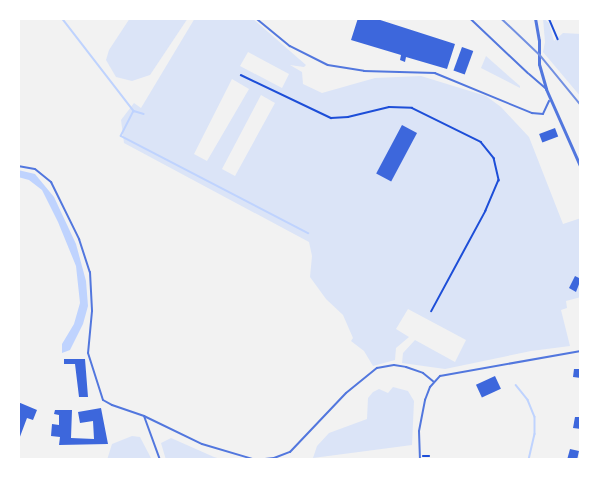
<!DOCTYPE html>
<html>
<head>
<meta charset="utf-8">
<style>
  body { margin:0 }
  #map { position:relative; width:599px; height:478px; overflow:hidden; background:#f2f2f2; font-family:Lato,sans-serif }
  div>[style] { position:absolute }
  .green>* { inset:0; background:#dbe4f7 }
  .water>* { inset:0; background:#bfd3fe }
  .stream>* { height:1.5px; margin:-0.75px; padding:0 0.75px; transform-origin:0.75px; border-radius:0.75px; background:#bfd3fe }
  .building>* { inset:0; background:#3d67dc; transform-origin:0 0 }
  .path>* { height:1.5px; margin:-0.75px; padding:0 0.75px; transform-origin:0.75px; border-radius:0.75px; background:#1d4ed8 }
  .service>* { height:1.5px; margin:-0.75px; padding:0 0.75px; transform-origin:0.75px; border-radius:0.75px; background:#5277de }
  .minor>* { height:2px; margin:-1px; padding:0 1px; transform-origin:1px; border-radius:1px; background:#5277de }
  .tertiary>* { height:3px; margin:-1.5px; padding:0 1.5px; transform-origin:1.5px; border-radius:1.5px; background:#5277de }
  .rail>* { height:1.5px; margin:-0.75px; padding:0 0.75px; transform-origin:0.75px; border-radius:0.75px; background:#7290e2 }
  span { translate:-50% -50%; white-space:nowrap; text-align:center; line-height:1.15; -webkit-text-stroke:5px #fff; paint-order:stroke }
  .frame { position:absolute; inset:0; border:20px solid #fff; pointer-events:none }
</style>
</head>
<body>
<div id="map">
  <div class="green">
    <div style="clip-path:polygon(130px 18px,188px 18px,150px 75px,132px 81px,116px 77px,106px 60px,109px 50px)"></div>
    <div style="clip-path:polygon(evenodd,195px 18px,252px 18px,306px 65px,304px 67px,290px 65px,302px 72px,303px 84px,322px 93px,375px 78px,421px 76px,486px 96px,501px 107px,529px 137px,563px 224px,581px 218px,581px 297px,566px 301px,567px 308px,561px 310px,570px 346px,531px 351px,445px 369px,402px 363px,403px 353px,415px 340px,455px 362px,466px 340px,408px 309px,396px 329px,409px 337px,396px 348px,395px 360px,373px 366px,364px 351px,351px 341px,353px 338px,343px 315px,326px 299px,310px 277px,312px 256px,309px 242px,124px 143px,121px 120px,134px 103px,141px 108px,195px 18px,248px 52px,289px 74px,282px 88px,240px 66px,248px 52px,195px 18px,232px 79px,249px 89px,207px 161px,194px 154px,232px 79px,195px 18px,261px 95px,275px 103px,235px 176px,222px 169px,261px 95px)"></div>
    <div style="clip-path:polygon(543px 18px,549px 23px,554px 41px,563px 33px,581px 34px,581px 97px,543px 52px,545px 42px)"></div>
    <div style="clip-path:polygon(486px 56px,520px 86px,520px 88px,481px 68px)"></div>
    <div style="clip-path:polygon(393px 387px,408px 391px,414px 401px,412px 445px,313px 458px,317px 446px,329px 433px,367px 419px,368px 398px,373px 392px,379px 389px,388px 393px)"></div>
    <div style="clip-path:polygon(132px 436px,140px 437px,152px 460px,107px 460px,112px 444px)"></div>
    <div style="clip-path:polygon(171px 438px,214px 457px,224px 460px,166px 460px,161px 443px)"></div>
  </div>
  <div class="water">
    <div style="clip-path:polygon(18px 170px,35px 174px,54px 197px,76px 244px,86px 281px,88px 306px,83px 324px,70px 350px,62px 353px,62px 344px,74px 324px,80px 303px,76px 266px,58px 222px,42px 190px,29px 180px,18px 177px)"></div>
  </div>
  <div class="stream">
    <div style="left:62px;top:18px;width:118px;rotate:52.3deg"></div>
    <div style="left:134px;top:111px;width:28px;rotate:117deg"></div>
    <div style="left:121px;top:136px;width:211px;rotate:27.4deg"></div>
    <div style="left:134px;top:111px;width:10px;rotate:17deg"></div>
    <div style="left:516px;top:385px;width:19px;rotate:51deg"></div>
    <div style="left:528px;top:400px;width:18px;rotate:68deg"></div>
    <div style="left:535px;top:417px;width:17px;rotate:90deg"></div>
    <div style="left:535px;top:434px;width:27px;rotate:103deg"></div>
  </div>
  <div class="building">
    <div style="clip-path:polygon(358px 18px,374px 18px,455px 44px,447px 69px,406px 57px,405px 62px,400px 60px,401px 55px,351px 40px)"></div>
    <div style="left:462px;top:47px;width:12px;height:25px;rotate:20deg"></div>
    <div style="left:402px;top:125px;width:17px;height:55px;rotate:28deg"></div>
    <div style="left:555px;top:128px;width:9px;height:17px;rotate:69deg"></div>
    <div style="clip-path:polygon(575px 276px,581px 279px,576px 292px,569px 288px)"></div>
    <div style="clip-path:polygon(64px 359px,85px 359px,88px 397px,79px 397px,75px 364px,64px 364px)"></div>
    <div style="clip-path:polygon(574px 369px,581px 369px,581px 378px,573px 377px)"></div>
    <div style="left:495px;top:376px;width:14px;height:21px;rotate:65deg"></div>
    <div style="clip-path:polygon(18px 402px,37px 410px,33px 420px,27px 418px,18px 442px)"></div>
    <div style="clip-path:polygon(101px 408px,108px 444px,59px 445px,60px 437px,51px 436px,52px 424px,59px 425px,59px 415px,54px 414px,55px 410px,72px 410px,71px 438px,94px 439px,93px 421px,80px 423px,78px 412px)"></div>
    <div style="clip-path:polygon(575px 417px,581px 417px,581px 429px,573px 428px)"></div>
    <div style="clip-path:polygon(570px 449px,579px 451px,577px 460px,567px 460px)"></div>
  </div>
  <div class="path">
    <div style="left:549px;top:18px;width:23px;rotate:67deg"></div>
    <div style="left:241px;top:75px;width:100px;rotate:25.5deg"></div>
    <div style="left:331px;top:118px;width:17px;rotate:-3deg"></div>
    <div style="left:348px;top:117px;width:42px;rotate:-13.7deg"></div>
    <div style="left:389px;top:107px;width:23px;rotate:2deg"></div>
    <div style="left:412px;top:108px;width:77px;rotate:26.2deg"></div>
    <div style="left:481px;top:142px;width:21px;rotate:51deg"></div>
    <div style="left:494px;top:158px;width:23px;rotate:77deg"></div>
    <div style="left:499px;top:180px;width:34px;rotate:113deg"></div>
    <div style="left:486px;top:211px;width:114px;rotate:118.4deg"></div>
    <div style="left:423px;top:456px;width:6px"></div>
  </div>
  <div class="service">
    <div style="left:256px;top:18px;width:44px;rotate:39.5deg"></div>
    <div style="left:290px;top:46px;width:42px;rotate:26.6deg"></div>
    <div style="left:328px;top:65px;width:36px;rotate:9deg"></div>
    <div style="left:364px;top:71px;width:71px;rotate:1.6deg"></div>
    <div style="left:435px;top:73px;width:105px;rotate:22.4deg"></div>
    <div style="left:532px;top:113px;width:11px;rotate:5deg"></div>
    <div style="left:543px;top:114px;width:14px;rotate:-65deg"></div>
    <div style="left:470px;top:18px;width:80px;rotate:43.5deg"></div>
  </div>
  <div class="minor">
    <div style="left:529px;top:74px;width:23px;rotate:41deg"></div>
    <div style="left:18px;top:166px;width:17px;rotate:10deg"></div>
    <div style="left:35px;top:169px;width:21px;rotate:39deg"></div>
    <div style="left:51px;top:182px;width:64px;rotate:63.8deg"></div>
    <div style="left:79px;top:239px;width:35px;rotate:72deg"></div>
    <div style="left:90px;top:272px;width:39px;rotate:87deg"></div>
    <div style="left:92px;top:311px;width:42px;rotate:95.4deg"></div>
    <div style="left:88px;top:353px;width:49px;rotate:72.3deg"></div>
    <div style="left:103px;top:400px;width:10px;rotate:29deg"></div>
    <div style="left:112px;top:405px;width:34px;rotate:19deg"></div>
    <div style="left:144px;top:416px;width:64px;rotate:25.8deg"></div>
    <div style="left:202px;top:444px;width:56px;rotate:16.5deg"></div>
    <div style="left:256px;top:460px;width:18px;rotate:-6deg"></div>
    <div style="left:274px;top:458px;width:17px;rotate:-21deg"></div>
    <div style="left:290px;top:452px;width:81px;rotate:-46.5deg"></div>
    <div style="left:346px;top:393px;width:40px;rotate:-39deg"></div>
    <div style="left:377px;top:368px;width:17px;rotate:-10deg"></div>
    <div style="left:394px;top:365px;width:12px;rotate:9deg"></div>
    <div style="left:406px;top:367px;width:18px;rotate:19deg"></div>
    <div style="left:423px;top:373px;width:13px;rotate:39deg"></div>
    <div style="left:144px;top:416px;width:47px;rotate:70deg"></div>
    <div style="left:420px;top:460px;width:29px;rotate:-92deg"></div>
    <div style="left:419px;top:431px;width:32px;rotate:-79deg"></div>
    <div style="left:425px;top:400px;width:14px;rotate:-69deg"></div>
    <div style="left:430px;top:387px;width:15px;rotate:-48deg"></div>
    <div style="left:440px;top:376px;width:143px;rotate:-10.1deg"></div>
  </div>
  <div class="tertiary">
    <div style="left:535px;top:18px;width:22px;rotate:80deg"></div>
    <div style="left:539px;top:40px;width:24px;rotate:90deg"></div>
    <div style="left:539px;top:64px;width:26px;rotate:74deg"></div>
    <div style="left:546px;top:89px;width:86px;rotate:66.1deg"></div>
  </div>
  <div class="rail">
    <div style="left:501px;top:18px;width:54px;rotate:43.5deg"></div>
    <div style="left:540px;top:55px;width:65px;rotate:50.6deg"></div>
  </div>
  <div class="frame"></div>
</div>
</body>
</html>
